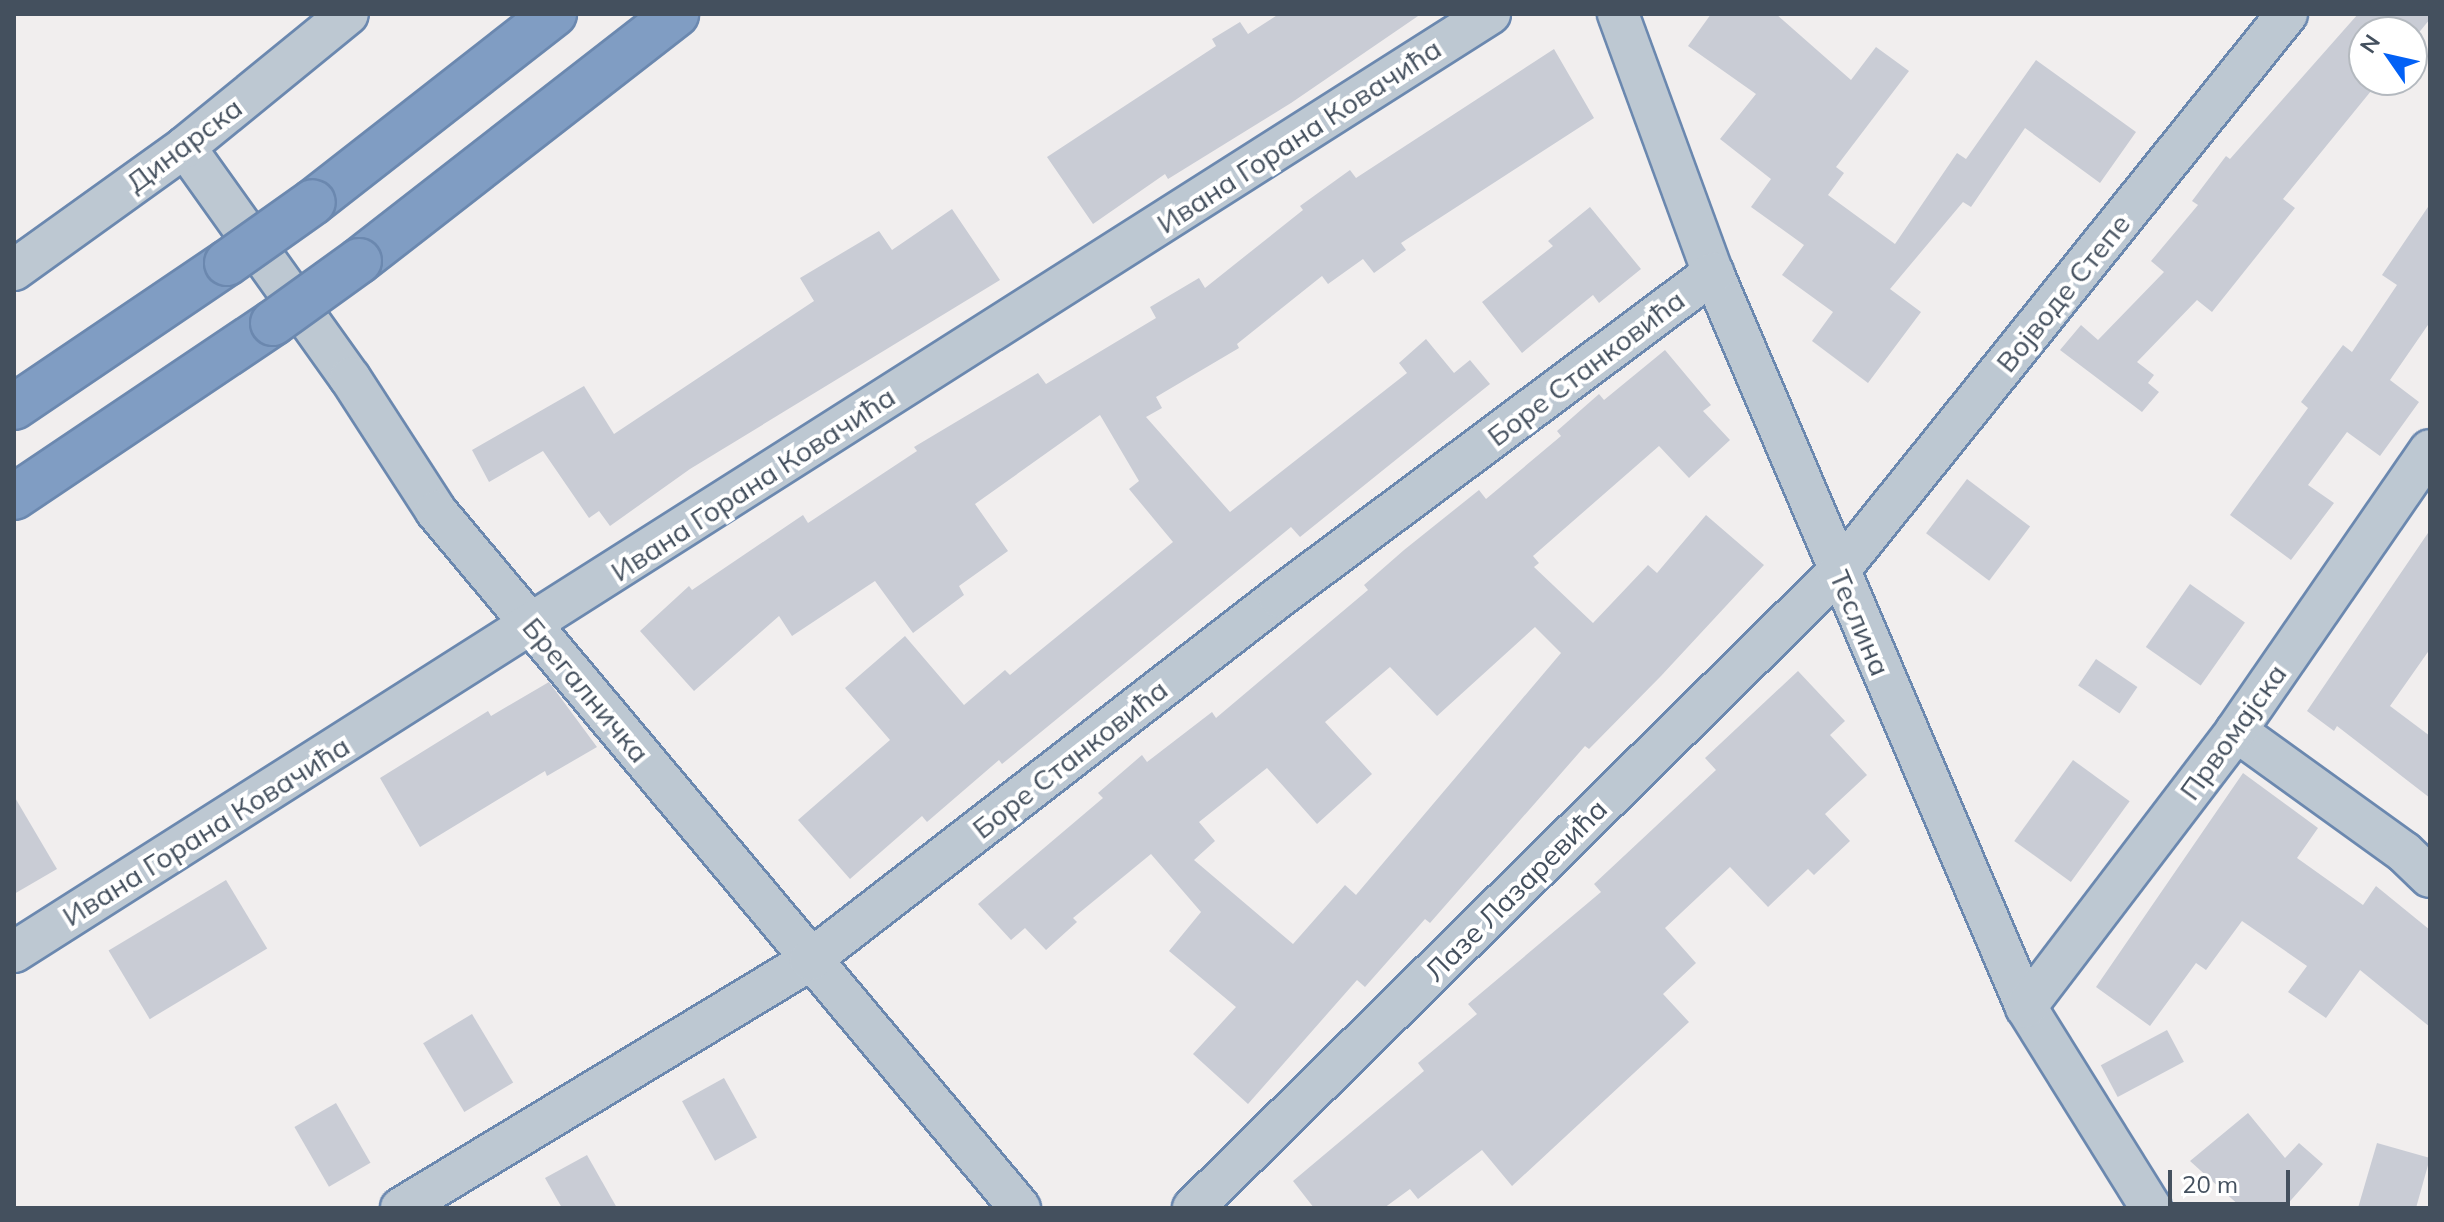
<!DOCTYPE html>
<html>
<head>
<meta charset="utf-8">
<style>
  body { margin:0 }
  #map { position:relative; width:2444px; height:1222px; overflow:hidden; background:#f1eeee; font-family:Mulish,sans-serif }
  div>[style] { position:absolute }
  .building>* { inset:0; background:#c9ccd5; transform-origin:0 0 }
  .roads { filter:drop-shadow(2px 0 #6b88af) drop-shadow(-2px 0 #6b88af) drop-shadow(0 2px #6b88af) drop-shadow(0 -2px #6b88af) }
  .minor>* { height:40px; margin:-20px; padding:0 20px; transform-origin:20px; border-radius:20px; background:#bdc8d2 }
  .highway>* { height:44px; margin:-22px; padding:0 22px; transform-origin:22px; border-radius:22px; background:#809dc3 }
  .bridges { filter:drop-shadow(2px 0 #6b88af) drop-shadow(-2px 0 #6b88af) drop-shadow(0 2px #6b88af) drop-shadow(0 -2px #6b88af) }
  .highway-bridge>* { height:44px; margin:-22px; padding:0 22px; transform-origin:22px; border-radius:22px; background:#809dc3 }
  span { translate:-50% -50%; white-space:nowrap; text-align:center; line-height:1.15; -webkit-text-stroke:8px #fff; paint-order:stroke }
  .street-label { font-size:28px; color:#44505e }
  .frame { position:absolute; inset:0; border:16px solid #44505e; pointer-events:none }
  .north { position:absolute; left:2348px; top:16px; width:80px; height:80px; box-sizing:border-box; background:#fff; border:2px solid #b4b9bf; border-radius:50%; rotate:304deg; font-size:22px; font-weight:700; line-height:32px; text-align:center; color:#44505e }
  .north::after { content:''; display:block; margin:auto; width:28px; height:36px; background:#0361f6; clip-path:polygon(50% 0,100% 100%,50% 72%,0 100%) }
  .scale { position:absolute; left:2168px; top:1170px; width:122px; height:36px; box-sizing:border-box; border:4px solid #44505e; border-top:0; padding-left:10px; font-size:24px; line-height:28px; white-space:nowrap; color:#44505e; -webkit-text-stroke:6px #fff; paint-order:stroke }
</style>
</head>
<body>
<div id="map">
  <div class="building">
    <div style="clip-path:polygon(1279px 14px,1421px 14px,1291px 103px,1168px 179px,1165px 174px,1093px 224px,1047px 157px,1216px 46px,1212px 39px,1240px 22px,1248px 34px)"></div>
    <div style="clip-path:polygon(1711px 14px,1776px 14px,1851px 80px,1876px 47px,1909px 71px,1836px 167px,1844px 173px,1828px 195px,1895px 244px,1957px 153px,1966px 159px,2036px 60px,2136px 132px,2100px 183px,2025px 128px,1971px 207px,1963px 202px,1890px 289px,1921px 312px,1868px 383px,1812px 341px,1833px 312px,1782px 275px,1804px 245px,1751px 207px,1771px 179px,1720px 139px,1756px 94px,1688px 46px)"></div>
    <div style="clip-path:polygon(2358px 14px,2430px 14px,2430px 19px,2412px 41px,2412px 32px,2364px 32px,2364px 80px,2380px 80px,2283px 199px,2295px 208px,2212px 312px,2197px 300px,2137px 362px,2154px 375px,2148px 383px,2159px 392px,2142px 412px,2060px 350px,2081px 325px,2098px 340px,2164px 272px,2151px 261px,2198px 205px,2192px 201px,2226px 156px,2230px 159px)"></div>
    <div style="clip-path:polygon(1554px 49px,1594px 118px,1401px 243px,1406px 250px,1374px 273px,1363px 259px,1328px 284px,1322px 276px,1237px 344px,1239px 348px,1156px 397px,1162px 408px,1146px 417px,1230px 512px,1407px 373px,1399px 363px,1426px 339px,1454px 373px,1470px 360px,1490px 384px,1300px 537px,1291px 527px,1002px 764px,999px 760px,927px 822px,922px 816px,850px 879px,798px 820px,890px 740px,845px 688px,905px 636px,964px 705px,1005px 670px,1010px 675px,1173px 542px,1129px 489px,1139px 481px,1100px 415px,975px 504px,1008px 551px,959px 586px,964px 595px,913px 633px,875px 581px,792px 636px,779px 616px,694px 691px,640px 631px,689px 586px,692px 590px,803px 515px,808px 523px,917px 451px,914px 447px,1038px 373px,1046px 384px,1156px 318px,1150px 307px,1199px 278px,1205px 288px,1303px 210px,1300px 206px,1350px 170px,1356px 178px)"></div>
    <div style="clip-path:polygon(2430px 204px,2430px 322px,2390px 380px,2419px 402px,2380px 456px,2347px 432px,2308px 485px,2334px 503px,2291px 560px,2230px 515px,2308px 408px,2301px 402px,2343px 345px,2352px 352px,2397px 285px,2382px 275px)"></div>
    <div style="clip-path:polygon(1590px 207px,1641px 269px,1599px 303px,1593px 295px,1522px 353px,1482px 302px,1553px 246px,1548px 241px)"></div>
    <div style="clip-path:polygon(952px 209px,1000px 280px,690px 469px,610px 526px,599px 511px,589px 518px,543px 451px,489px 482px,472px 450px,584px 386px,614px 434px,814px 301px,800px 278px,879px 231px,892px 250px)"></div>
    <div style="clip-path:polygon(evenodd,1665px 350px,1711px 405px,1703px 411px,1730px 440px,1689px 478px,1659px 446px,1533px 556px,1539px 563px,1534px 567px,1593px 623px,1648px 565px,1657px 573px,1706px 515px,1764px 565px,1661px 676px,1589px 749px,1585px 746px,1430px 923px,1425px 919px,1365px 987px,1357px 980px,1248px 1104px,1193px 1054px,1236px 1007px,1169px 951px,1201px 912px,1151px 854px,1073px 918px,1077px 922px,1046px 950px,1025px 928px,1011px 940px,978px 904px,1103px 798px,1098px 793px,1142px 755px,1147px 762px,1212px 712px,1216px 718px,1368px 590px,1364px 585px,1404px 550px,1479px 490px,1486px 499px,1561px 436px,1557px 431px,1599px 394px,1604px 400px,1665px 350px,1535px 627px,1561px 653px,1356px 895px,1345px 885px,1293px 944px,1194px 860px,1215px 841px,1199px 822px,1267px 768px,1317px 824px,1372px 774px,1325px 722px,1390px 667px,1437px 716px,1535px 627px)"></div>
    <div style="left:1967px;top:479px;width:79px;height:68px;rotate:37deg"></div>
    <div style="clip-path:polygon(2430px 530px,2430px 649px,2390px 706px,2430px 736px,2430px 798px,2337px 726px,2334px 731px,2307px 711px)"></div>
    <div style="left:2190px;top:584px;width:67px;height:77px;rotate:35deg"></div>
    <div style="left:2096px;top:659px;width:50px;height:32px;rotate:34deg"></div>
    <div style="clip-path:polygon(1798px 671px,1845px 721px,1830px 735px,1867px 775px,1825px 814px,1850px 841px,1814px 875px,1808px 869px,1768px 907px,1730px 867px,1665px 928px,1696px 963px,1663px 994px,1689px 1022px,1512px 1186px,1482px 1150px,1418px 1199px,1410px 1189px,1384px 1208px,1314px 1208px,1293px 1181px,1424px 1071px,1418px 1063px,1477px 1014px,1468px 1004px,1601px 892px,1594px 884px,1716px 770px,1705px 758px)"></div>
    <div style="clip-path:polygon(549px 682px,597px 747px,547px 776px,545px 771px,420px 847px,380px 778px,488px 711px,491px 716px)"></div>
    <div style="left:2073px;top:760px;width:70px;height:100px;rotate:36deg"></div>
    <div style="clip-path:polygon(2243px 773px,2318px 828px,2297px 858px,2363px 905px,2376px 886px,2430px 930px,2430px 1027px,2360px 970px,2326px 1018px,2288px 992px,2307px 966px,2242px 921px,2206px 970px,2196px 963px,2150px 1026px,2096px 987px)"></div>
    <div style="clip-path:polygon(14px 796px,57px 869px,14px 894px)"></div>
    <div style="left:226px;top:880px;width:80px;height:137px;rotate:59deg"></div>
    <div style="left:472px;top:1014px;width:80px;height:57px;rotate:59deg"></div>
    <div style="left:2167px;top:1030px;width:36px;height:75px;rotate:62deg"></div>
    <div style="left:724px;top:1078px;width:68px;height:48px;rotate:61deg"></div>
    <div style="left:336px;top:1103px;width:69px;height:48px;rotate:60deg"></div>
    <div style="clip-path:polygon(2248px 1113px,2285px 1158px,2299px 1143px,2323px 1164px,2284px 1208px,2242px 1208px,2190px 1161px)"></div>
    <div style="clip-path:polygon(2377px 1143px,2430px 1158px,2416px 1208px,2358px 1208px)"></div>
    <div style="clip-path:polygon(587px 1155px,617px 1208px,562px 1208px,545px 1178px)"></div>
  </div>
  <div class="roads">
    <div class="minor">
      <div style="left:1618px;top:14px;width:276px;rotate:69.9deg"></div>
      <div style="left:1713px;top:273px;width:798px;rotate:66.91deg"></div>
      <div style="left:2026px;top:1007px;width:237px;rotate:58.1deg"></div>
      <div style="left:185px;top:147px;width:284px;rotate:54.5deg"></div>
      <div style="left:350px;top:378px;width:158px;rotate:57.1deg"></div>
      <div style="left:436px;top:511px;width:909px;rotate:50.04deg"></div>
      <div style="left:14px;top:270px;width:211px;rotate:-35.7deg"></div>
      <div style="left:185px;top:147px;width:210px;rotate:-39.2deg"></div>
      <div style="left:2236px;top:731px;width:207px;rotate:35.8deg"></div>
      <div style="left:2404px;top:852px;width:36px;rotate:44deg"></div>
      <div style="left:14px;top:952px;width:1749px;rotate:-32.44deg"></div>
      <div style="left:2026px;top:1007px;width:347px;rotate:-52.7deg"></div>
      <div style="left:2236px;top:731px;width:341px;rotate:-55.4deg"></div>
      <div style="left:401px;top:1208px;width:478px;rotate:-31.2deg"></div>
      <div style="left:810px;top:960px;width:593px;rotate:-37.74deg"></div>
      <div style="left:1279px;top:597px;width:542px;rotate:-36.74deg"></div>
      <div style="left:1193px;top:1208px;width:906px;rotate:-44.6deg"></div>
      <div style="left:1838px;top:572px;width:716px;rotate:-51.18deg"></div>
    </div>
    <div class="highway">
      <div style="left:313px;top:202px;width:306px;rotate:-38deg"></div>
      <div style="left:359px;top:261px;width:402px;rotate:-37.9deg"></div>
      <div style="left:14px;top:407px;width:257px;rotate:-34.1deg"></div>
      <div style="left:14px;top:497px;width:312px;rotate:-33.9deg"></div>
    </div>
  </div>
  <div class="bridges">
    <div class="highway-bridge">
      <div style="left:227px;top:263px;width:105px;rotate:-35.3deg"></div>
      <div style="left:273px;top:323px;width:106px;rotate:-35.8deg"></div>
    </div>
  </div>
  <div class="street-label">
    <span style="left:1299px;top:136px;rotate:-33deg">Ивана Горана Ковачића</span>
    <span style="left:184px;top:145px;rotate:-37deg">Динарска</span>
    <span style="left:2063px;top:293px;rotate:-51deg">Војводе Степе</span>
    <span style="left:1586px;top:368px;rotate:-37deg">Боре Станковића</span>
    <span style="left:753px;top:484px;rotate:-33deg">Ивана Горана Ковачића</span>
    <span style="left:1860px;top:623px;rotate:67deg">Теслина</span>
    <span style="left:586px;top:690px;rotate:50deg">Брегалничка</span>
    <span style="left:2233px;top:732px;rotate:-54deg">Првомајска</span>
    <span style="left:1070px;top:759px;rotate:-38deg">Боре Станковића</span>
    <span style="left:206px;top:831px;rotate:-32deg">Ивана Горана Ковачића</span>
    <span style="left:1516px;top:890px;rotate:-45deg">Лазе Лазаревића</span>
  </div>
  <div class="frame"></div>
  <div class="north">N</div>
  <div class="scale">20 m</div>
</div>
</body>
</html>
